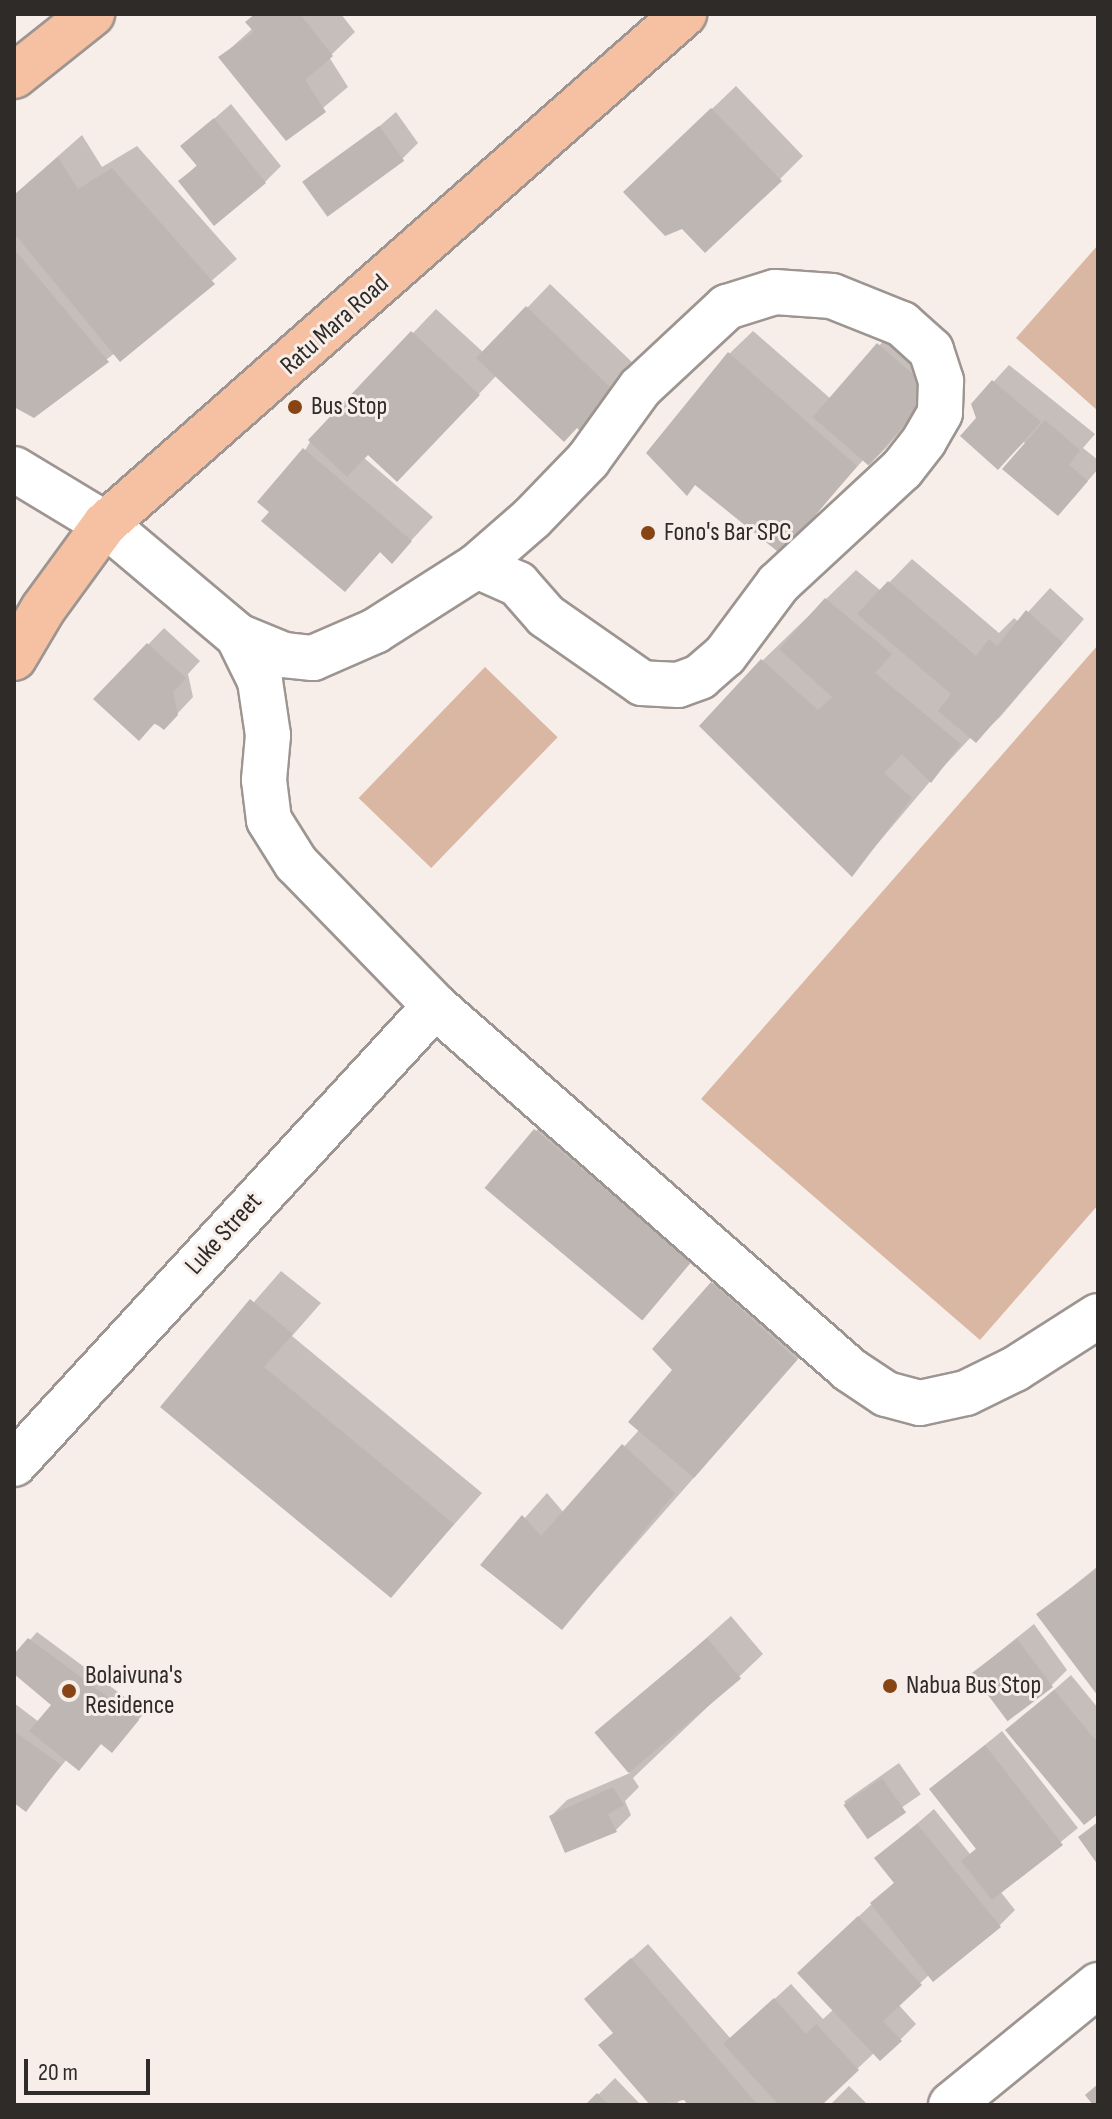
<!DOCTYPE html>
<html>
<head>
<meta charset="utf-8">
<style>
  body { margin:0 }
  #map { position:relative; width:1112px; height:2119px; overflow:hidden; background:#f7eee9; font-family:"Sofia Sans Condensed",sans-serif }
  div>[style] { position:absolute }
  .green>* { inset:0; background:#dab7a3; transform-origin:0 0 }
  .shadow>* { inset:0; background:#0003; transform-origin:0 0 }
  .building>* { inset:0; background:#beb6b2; transform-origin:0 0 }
  .roads { filter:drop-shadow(2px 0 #9d9591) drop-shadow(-2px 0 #9d9591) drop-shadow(0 2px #9d9591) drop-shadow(0 -2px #9d9591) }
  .minor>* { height:44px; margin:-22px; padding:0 22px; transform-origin:22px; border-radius:22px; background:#fff }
  .secondary>* { height:44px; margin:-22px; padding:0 22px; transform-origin:22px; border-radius:22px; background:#fff }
  .trunk>* { height:44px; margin:-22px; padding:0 22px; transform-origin:22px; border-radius:22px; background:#f6c0a2 }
  .dots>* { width:22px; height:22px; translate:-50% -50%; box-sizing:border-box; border:4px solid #f7eee9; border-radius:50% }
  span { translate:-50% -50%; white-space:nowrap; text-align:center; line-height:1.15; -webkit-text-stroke:6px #f7eee9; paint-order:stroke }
  .street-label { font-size:26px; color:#2e2b29 }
  .poi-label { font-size:26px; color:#2e2b29 }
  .left { translate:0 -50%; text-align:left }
  .frame { position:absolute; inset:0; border:16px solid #2e2b29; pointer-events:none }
  .scale { position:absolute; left:24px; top:2059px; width:126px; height:36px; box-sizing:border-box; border:4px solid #2e2b29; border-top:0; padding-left:10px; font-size:24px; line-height:28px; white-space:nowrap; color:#2e2b29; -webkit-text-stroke:6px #f7eee9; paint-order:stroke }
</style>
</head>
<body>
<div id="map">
  <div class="green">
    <div style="clip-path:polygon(1098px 245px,1098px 411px,1016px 338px)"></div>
    <div style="clip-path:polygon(1098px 645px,1098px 1205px,980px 1340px,701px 1099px)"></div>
    <div style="left:485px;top:667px;width:101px;height:182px;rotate:44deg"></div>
  </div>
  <div class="shadow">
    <div style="clip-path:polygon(256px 14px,341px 14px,355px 32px,329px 57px,348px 87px,287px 138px,221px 57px,253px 28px)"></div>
    <div style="clip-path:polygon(736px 86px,803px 156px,780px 179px,649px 169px)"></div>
    <div style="clip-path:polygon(231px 104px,281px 166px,265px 182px,181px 181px,198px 164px,183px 146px)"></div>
    <div style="clip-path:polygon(396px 112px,418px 143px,402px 159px,309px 187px)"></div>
    <div style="clip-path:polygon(82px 135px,102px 167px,137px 146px,237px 259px,120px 359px,115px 353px,34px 415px,14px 405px,14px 195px)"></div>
    <div style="clip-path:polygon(550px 284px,634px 364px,618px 380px,631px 392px,577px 426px,497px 375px,420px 456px,368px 453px,363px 457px,433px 517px,392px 561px,381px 551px,345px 589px,271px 511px,311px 440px,436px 309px,484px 353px)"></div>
    <div style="clip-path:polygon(895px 328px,948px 375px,886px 448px,870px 464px,864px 459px,782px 552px,696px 483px,729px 354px,753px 331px,831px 399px)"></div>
    <div style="clip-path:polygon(1009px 365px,1095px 434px,1083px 448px,1098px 460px,1098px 469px,1074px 497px,1024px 442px,998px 468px,973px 404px)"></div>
    <div style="clip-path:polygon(912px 559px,999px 633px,1014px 618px,1019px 622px,1050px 588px,1084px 619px,1000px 717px,976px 740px,972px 736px,933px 778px,852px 874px,762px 661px,856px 570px,881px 591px)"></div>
    <div style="clip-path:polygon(164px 628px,200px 661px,188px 674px,193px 697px,164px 728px,96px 699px)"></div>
    <div style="clip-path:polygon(559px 1107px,713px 1239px,658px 1296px,536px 1131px)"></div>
    <div style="clip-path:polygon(735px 1260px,819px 1335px,562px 1628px,483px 1565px,547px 1493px,564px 1513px,640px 1429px,675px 1369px,712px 1284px)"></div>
    <div style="clip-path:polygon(281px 1271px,321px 1303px,292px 1336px,482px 1493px,391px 1596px,163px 1407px)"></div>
    <div style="clip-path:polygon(1098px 1566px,1098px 1693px,1039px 1614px)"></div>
    <div style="clip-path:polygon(731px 1616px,763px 1654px,633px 1778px,639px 1787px,625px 1801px,631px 1815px,615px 1831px,551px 1816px,567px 1800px,630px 1773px,599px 1734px)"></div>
    <div style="clip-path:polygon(1034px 1624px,1067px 1670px,1051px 1686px,973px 1673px)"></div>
    <div style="clip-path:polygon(37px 1632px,145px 1712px,119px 1743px,102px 1742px,67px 1759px,26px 1809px,14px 1800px,14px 1703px,39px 1722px,54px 1704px,14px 1672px,14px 1658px)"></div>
    <div style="clip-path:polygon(1071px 1675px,1098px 1708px,1098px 1811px,1008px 1730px)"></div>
    <div style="clip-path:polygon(1002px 1731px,1078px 1828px,1000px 1891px,1015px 1910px,999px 1926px,930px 1974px,898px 2004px,916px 2024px,900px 2040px,874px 2053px,819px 2105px,691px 2105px,684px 2097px,675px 2105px,652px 2105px,601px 2045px,615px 2032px,586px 1999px,648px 1944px,731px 2039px,791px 1984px,823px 2019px,834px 2009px,816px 1957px,896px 1881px,877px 1858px,934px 1809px,970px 1854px,977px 1848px,931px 1789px)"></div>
    <div style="left:899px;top:1763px;width:38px;height:67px;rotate:55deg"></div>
    <div style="clip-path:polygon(615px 2078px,641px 2105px,588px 2105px)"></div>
    <div style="clip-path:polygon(849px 2086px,868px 2105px,830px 2105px)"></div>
  </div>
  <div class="building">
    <div style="clip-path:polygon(255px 14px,300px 14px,333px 56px,305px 80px,326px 112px,286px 141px,218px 57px,254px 32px,245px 22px)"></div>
    <div style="clip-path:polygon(711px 108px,782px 181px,705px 253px,682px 229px,665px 236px,623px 192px)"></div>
    <div style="clip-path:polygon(214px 118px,266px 183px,214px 226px,178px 181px,197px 166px,180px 146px)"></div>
    <div style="left:379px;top:126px;width:43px;height:95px;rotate:54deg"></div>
    <div style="clip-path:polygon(58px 157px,78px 189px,112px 168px,215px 284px,120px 362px,14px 233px,14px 195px)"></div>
    <div style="clip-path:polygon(14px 249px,109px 362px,34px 418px,14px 407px)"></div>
    <div style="clip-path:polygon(526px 306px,612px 389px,596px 405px,609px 417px,588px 439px,577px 428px,564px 442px,476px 358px)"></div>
    <div style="clip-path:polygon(411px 331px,480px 395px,397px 482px,368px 455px,347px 477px,308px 440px)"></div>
    <div style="left:877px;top:343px;width:74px;height:98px;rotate:41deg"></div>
    <div style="clip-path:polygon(728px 352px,857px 466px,782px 555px,695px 485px,687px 496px,646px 453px)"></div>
    <div style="clip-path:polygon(992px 380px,1041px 422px,998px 470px,960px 436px,976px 418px,971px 404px)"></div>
    <div style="clip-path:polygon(1045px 420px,1080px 450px,1069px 465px,1088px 481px,1058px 516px,1002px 469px)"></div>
    <div style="clip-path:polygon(303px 448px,412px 541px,392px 564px,380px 552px,345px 592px,261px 521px,269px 512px,257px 502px)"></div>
    <div style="clip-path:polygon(888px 581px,976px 656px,989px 639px,997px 646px,1026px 610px,1063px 643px,976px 743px,938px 711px,951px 694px,857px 614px)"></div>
    <div style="clip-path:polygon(825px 598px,892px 654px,875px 673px,961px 744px,931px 783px,902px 754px,884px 773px,912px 798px,852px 877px,699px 726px,761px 659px,818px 710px,832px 697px,779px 649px)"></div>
    <div style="clip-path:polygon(147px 643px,186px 678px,173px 692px,178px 715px,164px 730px,155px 723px,139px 741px,93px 699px)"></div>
    <div style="left:534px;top:1129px;width:206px;height:77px;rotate:40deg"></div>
    <div style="clip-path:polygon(711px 1282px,797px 1360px,694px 1478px,628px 1422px,672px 1370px,652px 1349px)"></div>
    <div style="clip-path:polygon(250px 1299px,293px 1334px,264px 1367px,454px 1524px,391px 1598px,160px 1407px)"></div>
    <div style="clip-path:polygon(622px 1444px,675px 1493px,562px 1630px,480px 1565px,522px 1515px,541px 1536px)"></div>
    <div style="clip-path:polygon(1098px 1568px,1098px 1696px,1036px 1614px)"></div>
    <div style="clip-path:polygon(28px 1638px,139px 1720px,112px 1753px,101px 1744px,79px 1771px,29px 1731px,51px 1705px,14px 1674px,14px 1654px)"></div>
    <div style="left:707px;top:1638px;width:53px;height:147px;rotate:50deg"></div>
    <div style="left:1017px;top:1639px;width:60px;height:57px;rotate:53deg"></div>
    <div style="clip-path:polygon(1054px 1690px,1098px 1743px,1098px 1814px,1084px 1825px,1005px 1730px)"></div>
    <div style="clip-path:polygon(14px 1731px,61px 1765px,26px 1812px,14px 1803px)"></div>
    <div style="clip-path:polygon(985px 1745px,1063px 1845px,992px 1900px,961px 1861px,976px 1849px,929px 1789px)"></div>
    <div style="left:882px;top:1778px;width:42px;height:47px;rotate:55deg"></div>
    <div style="clip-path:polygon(613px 1787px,624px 1805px,608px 1814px,617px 1832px,565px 1853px,549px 1816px)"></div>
    <div style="clip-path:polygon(1098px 1822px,1098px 1865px,1078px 1837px)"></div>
    <div style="clip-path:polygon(917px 1824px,1001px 1927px,933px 1982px,870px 1903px,894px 1883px,874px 1858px)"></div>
    <div style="clip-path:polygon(858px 1916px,922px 1985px,883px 2021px,902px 2041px,880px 2061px,797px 1973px)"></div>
    <div style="clip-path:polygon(631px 1958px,758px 2105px,688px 2105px,684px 2100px,650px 2105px,598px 2045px,613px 2033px,584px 1999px)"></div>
    <div style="clip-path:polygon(774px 1998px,806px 2034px,816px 2024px,859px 2070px,822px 2105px,779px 2105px,723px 2044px)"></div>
    <div style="clip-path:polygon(1098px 2084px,1098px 2105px,1093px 2105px,1085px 2095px)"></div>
    <div style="clip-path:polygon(597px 2093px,609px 2105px,585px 2105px)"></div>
  </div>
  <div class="roads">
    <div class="minor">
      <div style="left:105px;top:524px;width:174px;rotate:40.1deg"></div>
      <div style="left:238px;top:636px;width:50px;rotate:63.9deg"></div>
      <div style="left:260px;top:681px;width:55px;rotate:81.6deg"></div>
      <div style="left:268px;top:735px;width:45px;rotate:95.1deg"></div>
      <div style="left:264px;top:780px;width:40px;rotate:82.9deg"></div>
      <div style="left:269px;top:820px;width:51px;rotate:57.9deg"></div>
      <div style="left:296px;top:863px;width:199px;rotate:45.8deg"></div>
      <div style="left:435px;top:1006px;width:552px;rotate:41.25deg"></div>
      <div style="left:850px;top:1370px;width:43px;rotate:33.7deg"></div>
      <div style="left:886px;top:1394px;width:35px;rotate:15deg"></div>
      <div style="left:920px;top:1403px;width:47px;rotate:-12.3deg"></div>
      <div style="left:966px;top:1393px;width:55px;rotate:-26.1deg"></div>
      <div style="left:1015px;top:1369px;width:98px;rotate:-32.6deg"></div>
      <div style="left:238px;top:636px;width:50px;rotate:22.4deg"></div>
      <div style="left:284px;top:655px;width:29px;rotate:6deg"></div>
      <div style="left:313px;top:658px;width:68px;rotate:-23.5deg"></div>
      <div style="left:375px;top:631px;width:121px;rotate:-32.5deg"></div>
      <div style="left:477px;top:566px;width:73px;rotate:-41.1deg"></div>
      <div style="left:532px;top:518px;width:81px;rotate:-46deg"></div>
      <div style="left:588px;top:460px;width:89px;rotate:-54.2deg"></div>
      <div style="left:640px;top:388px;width:119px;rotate:-43deg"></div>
      <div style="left:727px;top:307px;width:50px;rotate:-17.4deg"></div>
      <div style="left:775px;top:292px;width:57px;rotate:4deg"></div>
      <div style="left:832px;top:296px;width:75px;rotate:21.8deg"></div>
      <div style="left:902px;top:324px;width:39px;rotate:42deg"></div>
      <div style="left:931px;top:350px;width:33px;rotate:72deg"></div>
      <div style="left:941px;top:381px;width:32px;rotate:92deg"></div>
      <div style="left:940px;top:413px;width:32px;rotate:120deg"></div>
      <div style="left:924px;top:441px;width:36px;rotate:128deg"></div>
      <div style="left:902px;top:469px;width:169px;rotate:137.2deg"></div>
      <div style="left:778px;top:584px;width:89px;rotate:126.7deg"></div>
      <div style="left:725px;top:655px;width:33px;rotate:139deg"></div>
      <div style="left:700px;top:677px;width:23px;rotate:160deg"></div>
      <div style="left:678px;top:685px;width:36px;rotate:-177deg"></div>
      <div style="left:642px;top:683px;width:117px;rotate:-145.1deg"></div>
      <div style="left:546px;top:616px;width:43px;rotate:-131.2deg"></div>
      <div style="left:518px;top:584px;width:45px;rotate:-156.3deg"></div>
      <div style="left:14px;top:1464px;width:622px;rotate:-47.41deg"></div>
      <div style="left:951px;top:2105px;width:190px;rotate:-39.2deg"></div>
    </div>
    <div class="secondary">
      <div style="left:14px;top:469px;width:106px;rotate:31.1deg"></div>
    </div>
    <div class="trunk">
      <div style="left:14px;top:76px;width:100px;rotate:-38.5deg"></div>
      <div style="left:14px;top:658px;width:57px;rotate:-59.4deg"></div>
      <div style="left:43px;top:609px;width:105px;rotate:-53.9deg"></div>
      <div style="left:105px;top:524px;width:772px;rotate:-41.37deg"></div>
    </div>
  </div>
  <div class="dots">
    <div style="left:295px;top:407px;background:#874415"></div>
    <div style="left:648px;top:533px;background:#874415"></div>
    <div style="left:890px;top:1686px;background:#874415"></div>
    <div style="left:69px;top:1691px;background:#874415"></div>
  </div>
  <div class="street-label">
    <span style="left:335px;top:325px;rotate:-42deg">Ratu Mara Road</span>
    <span style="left:224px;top:1234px;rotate:-48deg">Luke Street</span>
  </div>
  <div class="poi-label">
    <span class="left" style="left:311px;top:407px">Bus Stop</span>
    <span class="left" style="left:664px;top:533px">Fono's Bar SPC</span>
    <span class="left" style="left:85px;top:1691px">Bolaivuna's<br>Residence</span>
    <span class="left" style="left:906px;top:1686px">Nabua Bus Stop</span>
  </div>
  <div class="frame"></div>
  <div class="scale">20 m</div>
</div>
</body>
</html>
